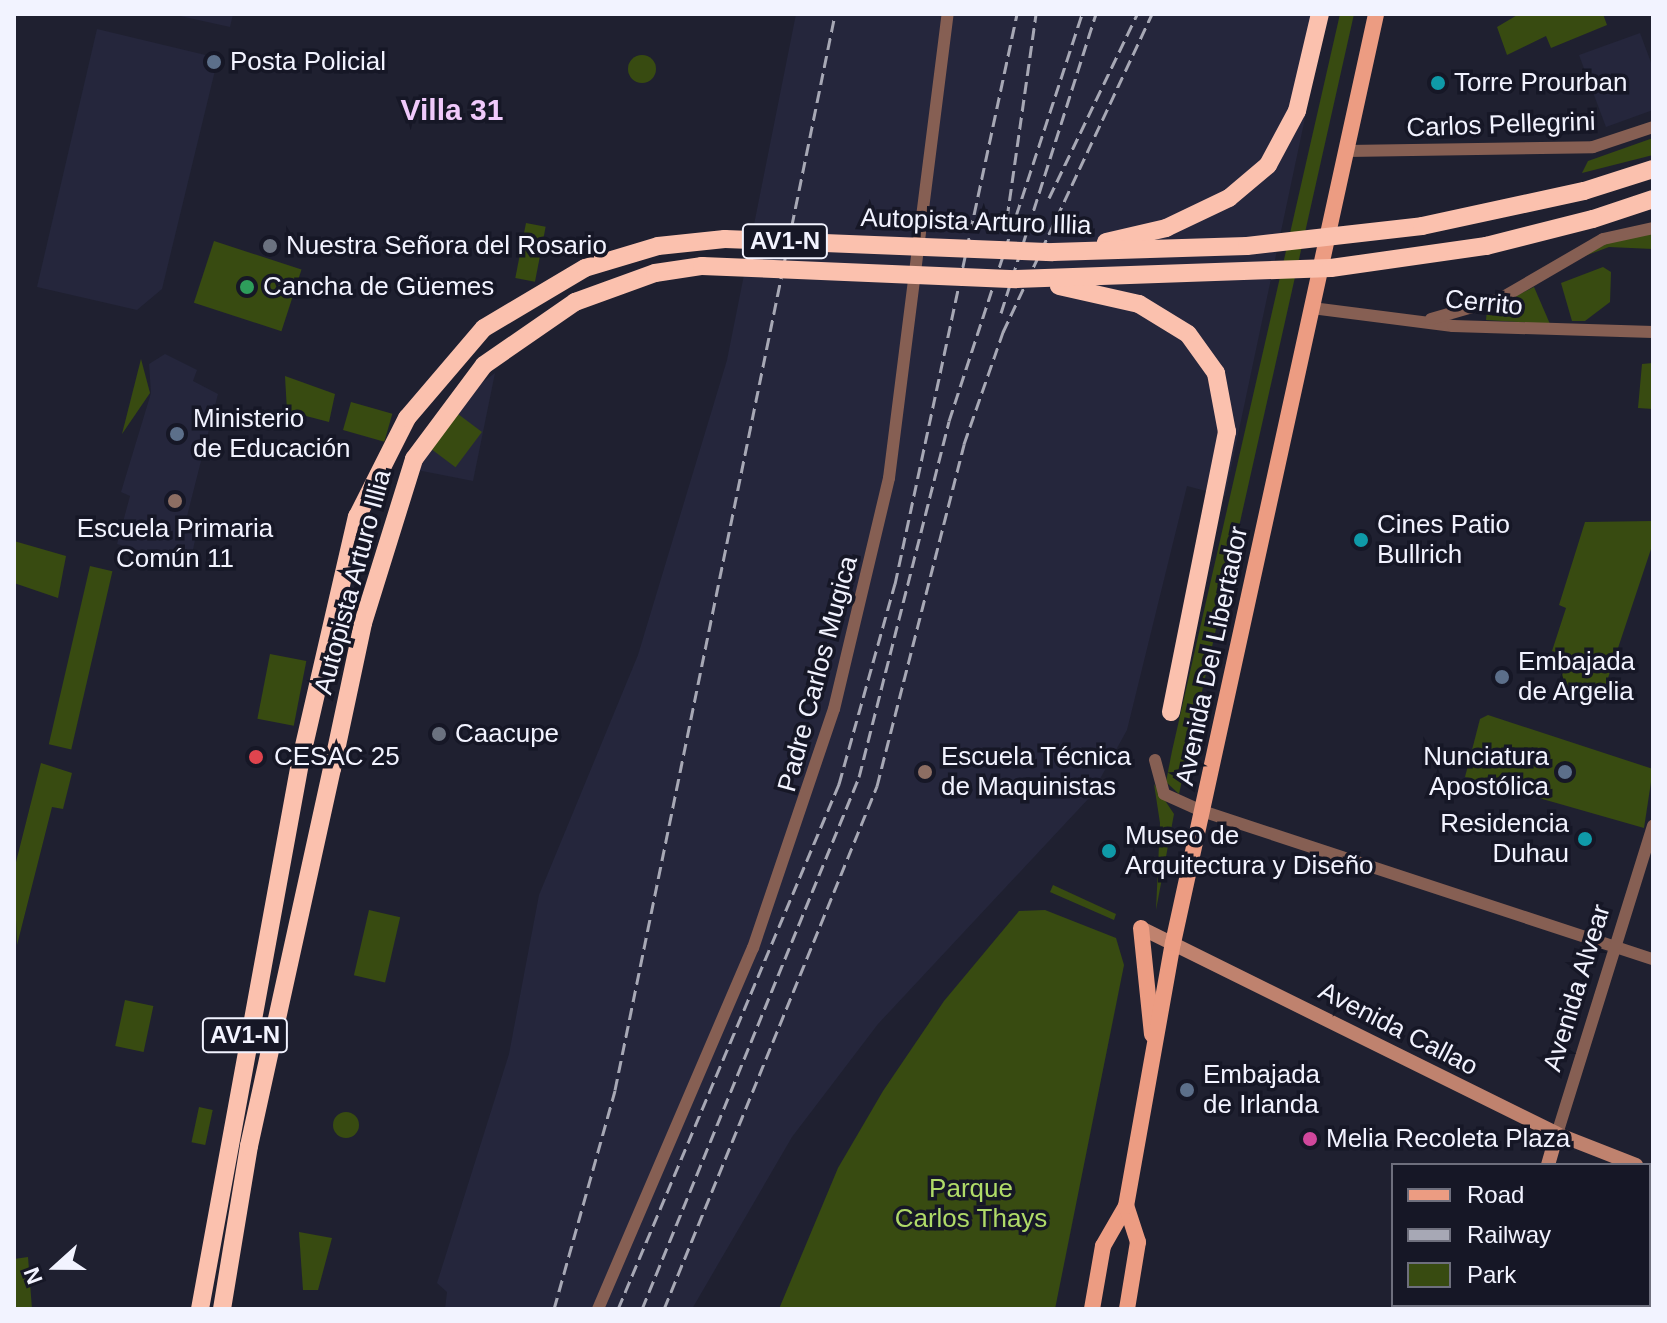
<!DOCTYPE html>
<html>
<head>
<meta charset="utf-8">
<style>
  body { margin:0 }
  #map { position:relative; width:1667px; height:1323px; overflow:hidden; background:#1f2030; font-family:Helvetica,sans-serif }
  div>[style] { position:absolute }
  .built>* { inset:0; background:#25263c }
  .green>* { inset:0; background:#384b11; transform-origin:0 0 }
  .round { border-radius:50% }
  .tertiary>* { height:12px; margin:-6px; padding:0 6px; transform-origin:6px; border-radius:6px; background:#865f53 }
  .secondary>* { height:14px; margin:-7px; padding:0 7px; transform-origin:7px; border-radius:7px; background:#bf826e }
  .primary>* { height:16px; margin:-8px; padding:0 8px; transform-origin:8px; border-radius:8px; background:#ec9c82 }
  .motorway>* { height:18px; margin:-9px; padding:0 9px; transform-origin:9px; border-radius:9px; background:#fbc1ae }
  .rail>* { height:3px; margin-top:-1.5px; transform-origin:0; background:repeating-linear-gradient(90deg,#a7a8b5 0 12px,transparent 0 18px) }
  .motorway-bridge>* { height:18px; margin:-9px; padding:0 9px; transform-origin:9px; border-radius:9px; background:#fbc1ae }
  .dots>* { width:22px; height:22px; translate:-50% -50%; box-sizing:border-box; border:4px solid #161726; border-radius:50% }
  span { translate:-50% -50%; white-space:nowrap; text-align:center; line-height:1.15; -webkit-text-stroke:7px #161726; paint-order:stroke }
  .shield-label span { padding:2px 6px; background:#161726; border:2px solid; border-radius:6px; -webkit-text-stroke-width:0 }
  .shield-label { font-size:24px; color:#f2f3ff; font-weight:700 }
  .poi-label { font-size:26px; color:#f2f3ff }
  .left { translate:0 -50%; text-align:left }
  .right { translate:-100% -50%; text-align:right }
  .street-label { font-size:26px; color:#f2f3ff }
  .park-label { font-size:26px; color:#b0db68 }
  .quarter-label { font-size:30px; color:#f0c9fb; font-weight:700 }
  .frame { position:absolute; inset:0; border:16px solid #f2f3ff; pointer-events:none }
  .legend { position:absolute; left:1391px; top:1163px; width:260px; height:144px; box-sizing:border-box; background:#161726; border:2px solid #6e6f7d; margin:0; padding:10px 14px; list-style:none; font-size:24px; color:#f2f3ff }
  .legend li { display:flex; align-items:center; gap:16px; height:40px }
  .legend b { width:40px; border:2px solid #6e6f7d }
  .north { position:absolute; left:16px; top:1227px; width:80px; height:80px; -webkit-text-stroke:6px #161726; paint-order:stroke; rotate:249deg; font-size:22px; font-weight:700; line-height:32px; text-align:center; color:#f2f3ff }
  .north::after { content:''; display:block; margin:auto; width:28px; height:36px; background:#f2f3ff; clip-path:polygon(50% 0,100% 100%,50% 72%,0 100%) }
</style>
</head>
<body>
<div id="map">
  <div class="built">
    <div style="clip-path:polygon(171px 14px,233px 14px,230px 27px)"></div>
    <div style="clip-path:polygon(796px 14px,1327px 14px,1225px 496px,1187px 486px,1127px 730px,1090px 797px,878px 1024px,792px 1137px,692px 1309px,445px 1309px,447px 1292px,437px 1283px,509px 1054px,539px 895px,638px 655px,727px 360px)"></div>
    <div style="clip-path:polygon(97px 29px,218px 58px,162px 289px,137px 310px,37px 287px)"></div>
    <div style="clip-path:polygon(1640px 33px,1653px 68px,1653px 110px,1606px 127px,1579px 55px)"></div>
    <div style="clip-path:polygon(165px 354px,197px 370px,193px 381px,218px 394px,183px 532px,196px 535px,190px 565px,117px 544px,130px 496px,121px 492px,151px 393px,149px 364px)"></div>
    <div style="clip-path:polygon(495px 373px,473px 481px,417px 470px,477px 386px)"></div>
  </div>
  <div class="green">
    <div style="clip-path:polygon(1340px 14px,1354px 14px,1179px 794px,1166px 782px,1172px 751px)"></div>
    <div style="clip-path:polygon(1519px 14px,1603px 14px,1607px 25px,1551px 48px,1546px 36px,1507px 55px,1497px 27px)"></div>
    <div class="round" style="left:628px;top:55px;width:28px;height:28px"></div>
    <div style="clip-path:polygon(1653px 138px,1653px 155px,1582px 173px,1588px 161px)"></div>
    <div style="left:526px;top:223px;width:20px;height:56px;rotate:11deg"></div>
    <div style="clip-path:polygon(1653px 231px,1653px 249px,1609px 247px,1582px 257px,1619px 237px)"></div>
    <div style="left:214px;top:241px;width:92px;height:65px;rotate:18deg"></div>
    <div style="clip-path:polygon(1603px 267px,1611px 272px,1610px 302px,1585px 321px,1572px 321px,1561px 283px)"></div>
    <div style="clip-path:polygon(1534px 287px,1550px 324px,1486px 320px,1487px 310px)"></div>
    <div style="clip-path:polygon(141px 359px,150px 393px,122px 434px)"></div>
    <div style="clip-path:polygon(1653px 363px,1653px 409px,1638px 408px,1642px 364px)"></div>
    <div style="clip-path:polygon(285px 376px,335px 394px,329px 422px,287px 411px)"></div>
    <div style="left:351px;top:402px;width:43px;height:29px;rotate:16deg"></div>
    <div style="left:458px;top:414px;width:30px;height:44px;rotate:37deg"></div>
    <div style="clip-path:polygon(1653px 521px,1653px 543px,1600px 702px,1558px 689px,1568px 656px,1552px 651px,1566px 608px,1559px 605px,1585px 522px)"></div>
    <div style="clip-path:polygon(14px 541px,66px 556px,58px 598px,14px 583px)"></div>
    <div style="left:90px;top:566px;width:23px;height:183px;rotate:13deg"></div>
    <div style="left:270px;top:654px;width:37px;height:66px;rotate:11deg"></div>
    <div style="clip-path:polygon(1488px 715px,1653px 769px,1644px 828px,1465px 777px,1480px 719px)"></div>
    <div style="clip-path:polygon(41px 763px,72px 773px,63px 809px,52px 807px,17px 945px,14px 870px)"></div>
    <div style="clip-path:polygon(1154px 784px,1174px 814px,1156px 910px,1160px 823px)"></div>
    <div style="clip-path:polygon(1053px 885px,1116px 914px,1114px 920px,1050px 892px)"></div>
    <div style="left:369px;top:910px;width:32px;height:67px;rotate:13deg"></div>
    <div style="clip-path:polygon(1045px 910px,1116px 938px,1124px 965px,1055px 1309px,779px 1309px,838px 1168px,883px 1091px,944px 1001px,1019px 911px)"></div>
    <div style="left:125px;top:1000px;width:29px;height:47px;rotate:12deg"></div>
    <div style="left:199px;top:1107px;width:14px;height:36px;rotate:12deg"></div>
    <div class="round" style="left:333px;top:1112px;width:26px;height:26px"></div>
    <div style="clip-path:polygon(299px 1232px,332px 1238px,318px 1290px,303px 1290px)"></div>
    <div style="clip-path:polygon(28px 1257px,32px 1309px,14px 1309px,14px 1259px)"></div>
  </div>
  <div class="tertiary">
    <div style="left:1347px;top:151px;width:246px;rotate:-0.9deg"></div>
    <div style="left:1593px;top:147px;width:63px;rotate:-18.4deg"></div>
    <div style="left:1312px;top:308px;width:142px;rotate:7.3deg"></div>
    <div style="left:1453px;top:326px;width:200px;rotate:1.7deg"></div>
    <div style="left:1431px;top:319px;width:72px;rotate:-16.2deg"></div>
    <div style="left:1500px;top:299px;width:119px;rotate:-30.2deg"></div>
    <div style="left:1603px;top:239px;width:51px;rotate:-12.4deg"></div>
    <div style="left:1155px;top:760px;width:35px;rotate:75deg"></div>
    <div style="left:1164px;top:794px;width:42px;rotate:24.1deg"></div>
    <div style="left:1202px;top:811px;width:475px;rotate:18.2deg"></div>
    <div style="left:1557px;top:1134px;width:323px;rotate:-72.7deg"></div>
    <div style="left:598px;top:1309px;width:393px;rotate:-66.8deg"></div>
    <div style="left:753px;top:948px;width:252px;rotate:-71.3deg"></div>
    <div style="left:834px;top:709px;width:237px;rotate:-76.6deg"></div>
    <div style="left:889px;top:478px;width:468px;rotate:-82.8deg"></div>
  </div>
  <div class="secondary">
    <div style="left:1141px;top:928px;width:464px;rotate:26.3deg"></div>
    <div style="left:1557px;top:1134px;width:85px;rotate:21.4deg"></div>
    <div style="left:1548px;top:1165px;width:32px;rotate:-74deg"></div>
    <div style="left:1649px;top:1170px;width:4px;rotate:14deg"></div>
    <div style="left:1504px;top:1309px;width:4px;rotate:-76deg"></div>
  </div>
  <div class="primary">
    <div style="left:1141px;top:928px;width:107px;rotate:84.1deg"></div>
    <div style="left:1092px;top:1309px;width:64px;rotate:-80.1deg"></div>
    <div style="left:1103px;top:1246px;width:46px;rotate:-60.1deg"></div>
    <div style="left:1127px;top:1309px;width:68px;rotate:-80.7deg"></div>
    <div style="left:1138px;top:1242px;width:38px;rotate:-108deg"></div>
    <div style="left:1126px;top:1206px;width:267px;rotate:-79.9deg"></div>
    <div style="left:1173px;top:943px;width:951px;rotate:-77.67deg"></div>
  </div>
  <div class="motorway">
    <div style="left:1297px;top:111px;width:100px;rotate:-76.7deg"></div>
    <div style="left:1584px;top:191px;width:72px;rotate:-17.7deg"></div>
    <div style="left:1593px;top:219px;width:63px;rotate:-18.4deg"></div>
    <div style="left:1171px;top:712px;width:286px;rotate:-78.7deg"></div>
    <div style="left:1227px;top:432px;width:60px;rotate:-100.6deg"></div>
    <div style="left:1216px;top:373px;width:48px;rotate:-125.7deg"></div>
    <div style="left:200px;top:1309px;width:555px;rotate:-79.62deg"></div>
    <div style="left:222px;top:1309px;width:165px;rotate:-80.6deg"></div>
    <div style="left:249px;top:1146px;width:386px;rotate:-77.6deg"></div>
  </div>
  <div class="rail">
    <div style="left:1049px;top:198px;width:204px;rotate:-64.4deg"></div>
    <div style="left:1007px;top:218px;width:206px;rotate:-81.9deg"></div>
    <div style="left:1001px;top:313px;width:314px;rotate:-72.4deg"></div>
    <div style="left:554px;top:1309px;width:227px;rotate:-74.4deg"></div>
    <div style="left:615px;top:1090px;width:1098px;rotate:-78.44deg"></div>
    <div style="left:618px;top:1309px;width:570px;rotate:-67.17deg"></div>
    <div style="left:839px;top:784px;width:208px;rotate:-74.4deg"></div>
    <div style="left:895px;top:584px;width:583px;rotate:-77.92deg"></div>
    <div style="left:642px;top:1309px;width:575px;rotate:-67.81deg"></div>
    <div style="left:859px;top:777px;width:367px;rotate:-75.8deg"></div>
    <div style="left:949px;top:421px;width:428px;rotate:-71.9deg"></div>
    <div style="left:664px;top:1309px;width:565px;rotate:-67.84deg"></div>
    <div style="left:877px;top:786px;width:353px;rotate:-75.7deg"></div>
    <div style="left:964px;top:444px;width:119px;rotate:-70.8deg"></div>
    <div style="left:1003px;top:332px;width:351px;rotate:-64.9deg"></div>
  </div>
  <div class="motorway-bridge">
    <div style="left:1106px;top:242px;width:62px;rotate:-13.1deg"></div>
    <div style="left:1166px;top:228px;width:70px;rotate:-25.5deg"></div>
    <div style="left:1229px;top:198px;width:51px;rotate:-40.2deg"></div>
    <div style="left:1268px;top:165px;width:61px;rotate:-61.8deg"></div>
    <div style="left:1059px;top:286px;width:82px;rotate:12.7deg"></div>
    <div style="left:1139px;top:304px;width:57px;rotate:31.5deg"></div>
    <div style="left:300px;top:763px;width:253px;rotate:-77deg"></div>
    <div style="left:357px;top:517px;width:111px;rotate:-63.2deg"></div>
    <div style="left:407px;top:418px;width:118px;rotate:-49.5deg"></div>
    <div style="left:484px;top:328px;width:117px;rotate:-30.7deg"></div>
    <div style="left:585px;top:268px;width:76px;rotate:-16.8deg"></div>
    <div style="left:658px;top:246px;width:67px;rotate:-6deg"></div>
    <div style="left:725px;top:239px;width:328px;rotate:2.3deg"></div>
    <div style="left:1053px;top:252px;width:194px;rotate:-1.8deg"></div>
    <div style="left:1247px;top:246px;width:176px;rotate:-6.5deg"></div>
    <div style="left:1422px;top:226px;width:166px;rotate:-12.2deg"></div>
    <div style="left:332px;top:769px;width:149px;rotate:-78deg"></div>
    <div style="left:363px;top:623px;width:172px;rotate:-72.7deg"></div>
    <div style="left:414px;top:459px;width:117px;rotate:-53.3deg"></div>
    <div style="left:484px;top:365px;width:111px;rotate:-34.7deg"></div>
    <div style="left:575px;top:302px;width:85px;rotate:-19.9deg"></div>
    <div style="left:655px;top:273px;width:48px;rotate:-8.5deg"></div>
    <div style="left:702px;top:266px;width:314px;rotate:2.4deg"></div>
    <div style="left:1016px;top:279px;width:315px;rotate:-2deg"></div>
    <div style="left:1331px;top:268px;width:157px;rotate:-8.1deg"></div>
    <div style="left:1486px;top:246px;width:110px;rotate:-14.2deg"></div>
  </div>
  <div class="dots">
    <div style="left:214px;top:62px;background:#5c6f8a"></div>
    <div style="left:1438px;top:83px;background:#0f9aa8"></div>
    <div style="left:270px;top:246px;background:#6b7280"></div>
    <div style="left:247px;top:287px;background:#2e9e5b"></div>
    <div style="left:177px;top:434px;background:#5c6f8a"></div>
    <div style="left:175px;top:501px;background:#8d6e63"></div>
    <div style="left:1361px;top:540px;background:#0f9aa8"></div>
    <div style="left:1502px;top:677px;background:#5c6f8a"></div>
    <div style="left:439px;top:734px;background:#6b7280"></div>
    <div style="left:256px;top:757px;background:#e0444e"></div>
    <div style="left:925px;top:772px;background:#8d6e63"></div>
    <div style="left:1565px;top:772px;background:#5c6f8a"></div>
    <div style="left:1585px;top:839px;background:#0f9aa8"></div>
    <div style="left:1109px;top:851px;background:#0f9aa8"></div>
    <div style="left:1187px;top:1090px;background:#5c6f8a"></div>
    <div style="left:1310px;top:1139px;background:#d1479c"></div>
  </div>
  <div class="shield-label">
    <span style="left:785px;top:241px">AV1-N</span>
    <span style="left:245px;top:1035px">AV1-N</span>
  </div>
  <div class="poi-label">
    <span class="left" style="left:230px;top:62px">Posta Policial</span>
    <span class="left" style="left:1454px;top:83px">Torre Prourban</span>
    <span class="left" style="left:286px;top:246px">Nuestra Señora del Rosario</span>
    <span class="left" style="left:263px;top:287px">Cancha de Güemes</span>
    <span class="left" style="left:193px;top:434px">Ministerio<br>de Educación</span>
    <span class="left" style="left:1377px;top:540px">Cines Patio<br>Bullrich</span>
    <span style="left:175px;top:544px">Escuela Primaria<br>Común 11</span>
    <span class="left" style="left:1518px;top:677px">Embajada<br>de Argelia</span>
    <span class="left" style="left:455px;top:734px">Caacupe</span>
    <span class="left" style="left:274px;top:757px">CESAC 25</span>
    <span class="left" style="left:941px;top:772px">Escuela Técnica<br>de Maquinistas</span>
    <span class="right" style="left:1549px;top:772px">Nunciatura<br>Apostólica</span>
    <span class="right" style="left:1569px;top:839px">Residencia<br>Duhau</span>
    <span class="left" style="left:1125px;top:851px">Museo de<br>Arquitectura y Diseño</span>
    <span class="left" style="left:1203px;top:1090px">Embajada<br>de Irlanda</span>
    <span class="left" style="left:1326px;top:1139px">Melia Recoleta Plaza</span>
  </div>
  <div class="street-label">
    <span style="left:1501px;top:125px;rotate:-2deg">Carlos Pellegrini</span>
    <span style="left:976px;top:222px;rotate:2deg">Autopista Arturo Illia</span>
    <span style="left:1484px;top:303px;rotate:6deg">Cerrito</span>
    <span style="left:353px;top:582px;rotate:-75deg">Autopista Arturo Illia</span>
    <span style="left:1212px;top:656px;rotate:-78deg">Avenida Del Libertador</span>
    <span style="left:818px;top:674px;rotate:-75deg">Padre Carlos Mugica</span>
    <span style="left:1577px;top:988px;rotate:-73deg">Avenida Alvear</span>
    <span style="left:1398px;top:1029px;rotate:27deg">Avenida Callao</span>
  </div>
  <div class="park-label">
    <span style="left:971px;top:1204px">Parque<br>Carlos Thays</span>
  </div>
  <div class="quarter-label">
    <span style="left:452px;top:110px">Villa 31</span>
  </div>
  <div class="frame"></div>
  <ul class="legend">
  <li><b style="height:10px;background:#ec9c82"></b>Road</li>
  <li><b style="height:10px;background:#a7a8b5"></b>Railway</li>
  <li><b style="height:22px;background:#384b11"></b>Park</li>
  </ul>
  <div class="north">N</div>
</div>
</body>
</html>
